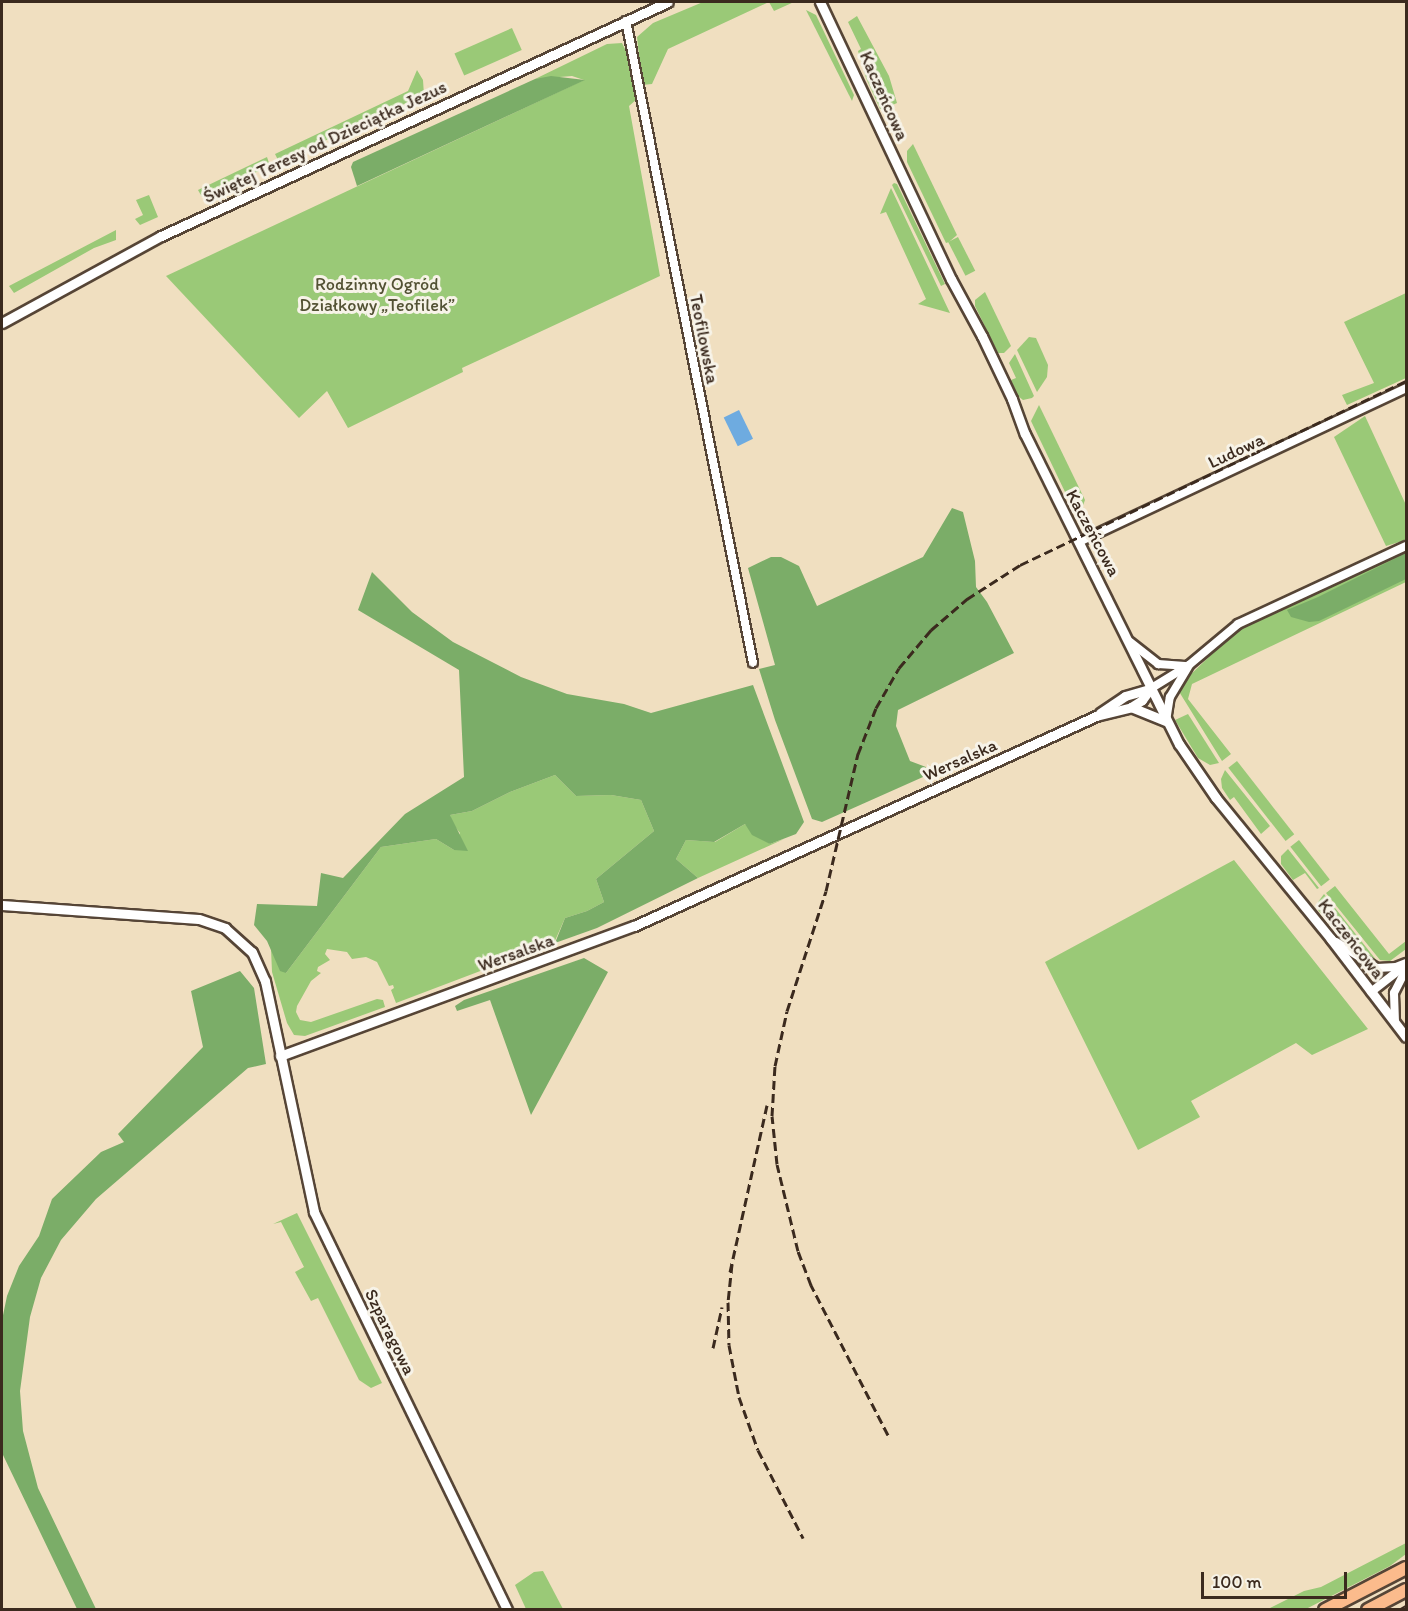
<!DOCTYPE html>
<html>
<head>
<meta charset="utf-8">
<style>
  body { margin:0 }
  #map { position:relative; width:1408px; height:1611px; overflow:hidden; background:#f0dfc0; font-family:Itim,sans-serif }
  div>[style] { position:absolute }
  .green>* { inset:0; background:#9ac977; transform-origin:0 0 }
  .forest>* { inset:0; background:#7bad68 }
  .water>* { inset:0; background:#6eabe0; transform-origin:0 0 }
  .roads { filter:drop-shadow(2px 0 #564536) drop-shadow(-2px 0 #564536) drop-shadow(0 2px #564536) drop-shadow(0 -2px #564536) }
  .minor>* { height:8px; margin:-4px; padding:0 4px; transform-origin:4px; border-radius:4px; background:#fff }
  .tertiary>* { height:9px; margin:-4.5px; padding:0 4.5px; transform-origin:4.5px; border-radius:4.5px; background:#fff }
  .primary>* { height:12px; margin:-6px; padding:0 6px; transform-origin:6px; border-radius:6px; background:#fbbb8c }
  .tram>* { height:1.5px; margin:-0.75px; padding:0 0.75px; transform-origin:0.75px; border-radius:0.75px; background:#3b2a1e }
  .rail>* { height:3px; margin-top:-1.5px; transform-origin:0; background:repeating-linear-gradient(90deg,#3b2a1e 0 9px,transparent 0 13.5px) }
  span { translate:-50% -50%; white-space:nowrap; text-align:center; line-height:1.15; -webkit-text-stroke:6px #f7f3e8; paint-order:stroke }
  .street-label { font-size:18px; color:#3b2a1e }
  .park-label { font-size:18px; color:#535234 }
  .frame { position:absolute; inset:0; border:3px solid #3b2a1e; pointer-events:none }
  .scale { position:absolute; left:1201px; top:1572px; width:146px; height:27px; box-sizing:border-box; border:3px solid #3b2a1e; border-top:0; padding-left:8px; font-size:18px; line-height:21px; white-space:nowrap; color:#3b2a1e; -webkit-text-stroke:4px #f7f3e8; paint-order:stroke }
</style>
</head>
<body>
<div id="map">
  <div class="green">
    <div style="clip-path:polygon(703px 2px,794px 2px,774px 11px,769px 2px,668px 49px,652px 84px,642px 85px,637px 37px,653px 23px)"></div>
    <div style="clip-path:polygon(806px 10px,816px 15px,854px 95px,852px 101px)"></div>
    <div style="clip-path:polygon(857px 16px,889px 76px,897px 103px,883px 109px,880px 109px,866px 78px,858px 51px,861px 49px,848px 22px)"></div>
    <div style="left:512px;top:28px;width:24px;height:63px;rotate:66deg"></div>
    <div style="clip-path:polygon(622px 43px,630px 59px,637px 99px,629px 106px,660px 276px,462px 368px,463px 372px,348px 428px,327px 391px,299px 418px,166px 276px,584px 80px,572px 76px,535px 79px,607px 44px)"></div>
    <div style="clip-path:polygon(417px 70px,423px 80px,424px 95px,279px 162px,275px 154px,408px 91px)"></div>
    <div style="clip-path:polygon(913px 144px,957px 235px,949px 242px,946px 243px,907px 162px,907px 151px)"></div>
    <div style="clip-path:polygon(267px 157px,270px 166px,202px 197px,198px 190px)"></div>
    <div style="clip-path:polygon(894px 183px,897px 184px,945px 284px,941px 286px,892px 185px)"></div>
    <div style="clip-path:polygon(891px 188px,950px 313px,918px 304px,926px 299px,886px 212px,880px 214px)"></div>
    <div style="clip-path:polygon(149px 195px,158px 217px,140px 225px,135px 219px,143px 215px,136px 200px)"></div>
    <div style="clip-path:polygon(116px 230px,116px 240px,94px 248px,14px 293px,9px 286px)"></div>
    <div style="left:958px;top:237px;width:38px;height:11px;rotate:63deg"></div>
    <div style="clip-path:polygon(985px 292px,1011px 346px,1004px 353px,998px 353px,975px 306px,975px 300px)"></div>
    <div style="clip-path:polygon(1406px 293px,1406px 378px,1347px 405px,1342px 395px,1374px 383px,1344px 322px)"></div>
    <div style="clip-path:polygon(1029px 337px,1036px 338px,1048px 365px,1047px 377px,1037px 392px,1017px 350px)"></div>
    <div style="clip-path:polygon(1015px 354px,1034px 396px,1032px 398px,1023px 400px,1018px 396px,1011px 380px,1016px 378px,1009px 363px)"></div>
    <div style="clip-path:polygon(1039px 405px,1085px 500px,1078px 519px,1031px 421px)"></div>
    <div style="clip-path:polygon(1365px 416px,1406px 505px,1406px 540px,1386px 546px,1334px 437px)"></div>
    <div style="clip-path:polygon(1406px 550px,1406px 582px,1192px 684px,1188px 699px,1231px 754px,1222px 761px,1178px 690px,1187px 678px,1237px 630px)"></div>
    <div style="clip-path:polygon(1188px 714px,1207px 744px,1219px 763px,1210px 765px,1198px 758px,1175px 720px)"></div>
    <div style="left:1237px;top:761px;width:93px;height:11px;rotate:52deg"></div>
    <div style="clip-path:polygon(1225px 770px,1270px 826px,1261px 834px,1234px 797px,1230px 800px,1222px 788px,1221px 779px)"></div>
    <div style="clip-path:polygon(555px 775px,576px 796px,611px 795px,641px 800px,654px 831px,596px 879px,604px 902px,587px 911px,565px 918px,554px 943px,396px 1003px,391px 990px,394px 988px,393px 985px,389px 986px,377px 962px,366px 957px,352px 959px,347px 952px,327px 949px,325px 954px,330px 960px,318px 967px,317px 971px,321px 973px,311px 981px,297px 1006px,296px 1012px,300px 1020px,311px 1022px,377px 999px,383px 1000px,385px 1007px,305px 1036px,294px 1035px,287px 1023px,272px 972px,271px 949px,286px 973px,381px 847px,436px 839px,454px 850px,460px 833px,452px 823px,450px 815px,472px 811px,510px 792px)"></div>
    <div style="clip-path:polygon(745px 824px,770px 844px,784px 839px,698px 878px,676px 859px,686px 840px,715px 842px)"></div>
    <div style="left:1299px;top:840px;width:50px;height:11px;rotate:52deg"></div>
    <div style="clip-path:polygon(1288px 849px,1319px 888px,1317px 889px,1305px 873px,1293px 880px,1281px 864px,1281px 856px)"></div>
    <div style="clip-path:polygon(1234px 860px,1368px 1029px,1312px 1055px,1296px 1043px,1191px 1101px,1200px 1117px,1138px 1150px,1045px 962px)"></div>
    <div style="clip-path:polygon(1335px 886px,1389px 954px,1406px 941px,1406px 949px,1390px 961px,1380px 960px,1326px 893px)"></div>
    <div style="clip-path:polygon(1324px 894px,1381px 966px,1361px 956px,1349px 945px,1318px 910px,1318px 902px)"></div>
    <div style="clip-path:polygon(297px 1213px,382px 1383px,371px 1388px,359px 1380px,318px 1298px,311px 1301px,295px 1272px,304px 1267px,281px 1222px,273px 1224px)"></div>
    <div style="clip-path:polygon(1406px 1543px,1406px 1554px,1390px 1566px,1306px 1609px,1268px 1609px,1304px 1591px,1321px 1587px)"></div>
    <div style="clip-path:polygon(543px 1571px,563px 1609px,526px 1609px,515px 1585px,534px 1572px)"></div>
  </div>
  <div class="forest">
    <div style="clip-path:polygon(551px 76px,585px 80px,357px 186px,351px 167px,353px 162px,535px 79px)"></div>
    <div style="clip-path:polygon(952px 508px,963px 512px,975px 561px,976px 587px,987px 602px,1014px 653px,898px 710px,896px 726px,910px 761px,926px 767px,923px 777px,822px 822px,812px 819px,775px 720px,759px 669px,775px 665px,748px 568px,771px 557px,781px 557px,799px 566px,817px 606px,923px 557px)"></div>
    <div style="clip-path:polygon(1406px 553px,1406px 579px,1319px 621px,1309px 622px,1291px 617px,1287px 610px,1318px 597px)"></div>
    <div style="clip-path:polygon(372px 572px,412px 612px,453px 642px,521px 677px,567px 694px,624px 704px,651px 713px,753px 685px,804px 822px,796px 834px,770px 844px,752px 835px,745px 824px,714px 842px,686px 840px,676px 859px,698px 878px,597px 928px,555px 943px,565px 918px,587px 911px,604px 902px,596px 879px,654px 831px,641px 800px,611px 795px,576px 796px,555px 775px,510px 792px,472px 811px,450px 815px,468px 851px,454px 850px,436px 839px,381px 847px,286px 973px,280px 971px,267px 941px,254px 925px,257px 904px,317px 906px,321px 873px,343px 878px,405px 814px,464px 777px,459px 670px,358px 610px)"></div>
    <div style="clip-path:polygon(584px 958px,608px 972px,531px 1115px,490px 1000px,457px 1011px,455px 1006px,464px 1000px)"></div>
    <div style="clip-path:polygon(240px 971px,254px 988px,266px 1064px,248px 1068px,96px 1199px,61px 1240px,41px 1278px,30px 1317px,20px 1391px,23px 1431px,38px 1488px,96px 1609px,77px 1609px,3px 1455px,2px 1320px,7px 1296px,19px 1266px,39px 1236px,52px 1199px,101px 1152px,124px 1142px,118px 1134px,203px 1047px,191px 991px)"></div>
  </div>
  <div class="water">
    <div style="left:739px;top:410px;width:32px;height:17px;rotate:64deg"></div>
  </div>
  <div class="roads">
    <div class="minor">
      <div style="left:626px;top:21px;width:654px;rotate:78.81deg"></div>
      <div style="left:1079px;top:542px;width:361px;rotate:-25.2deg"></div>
      <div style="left:1130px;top:642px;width:36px;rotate:38deg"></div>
      <div style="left:1158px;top:664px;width:27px;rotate:4deg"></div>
      <div style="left:1150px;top:689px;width:46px;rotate:-31.6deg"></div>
      <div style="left:1189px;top:665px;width:64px;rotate:-39.9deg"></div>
      <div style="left:1238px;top:624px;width:185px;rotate:-24.9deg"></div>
      <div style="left:1166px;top:721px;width:24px;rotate:-81deg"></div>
      <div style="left:1170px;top:697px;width:35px;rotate:-59deg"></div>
      <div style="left:1336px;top:942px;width:49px;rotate:32.4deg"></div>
      <div style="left:1377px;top:968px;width:19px;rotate:-3deg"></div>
      <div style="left:1396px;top:967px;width:11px;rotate:-22deg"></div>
      <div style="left:1371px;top:992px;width:41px;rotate:-38deg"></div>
      <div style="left:1395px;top:1022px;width:29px;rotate:-92deg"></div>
      <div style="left:1394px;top:993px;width:27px;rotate:-63deg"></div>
    </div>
    <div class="tertiary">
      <div style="left:820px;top:2px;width:306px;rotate:64.7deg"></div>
      <div style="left:951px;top:279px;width:65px;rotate:61.5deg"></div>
      <div style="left:982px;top:336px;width:70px;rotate:64.5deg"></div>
      <div style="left:1012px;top:399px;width:37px;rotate:70deg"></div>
      <div style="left:1025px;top:434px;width:346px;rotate:63.6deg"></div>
      <div style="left:1179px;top:744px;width:65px;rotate:55.6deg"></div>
      <div style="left:1216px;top:798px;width:182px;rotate:50.8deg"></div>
      <div style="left:1331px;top:939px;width:123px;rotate:52.6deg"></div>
      <div style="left:2px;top:323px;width:181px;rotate:-28.7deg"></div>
      <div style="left:161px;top:236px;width:558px;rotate:-24.78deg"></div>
      <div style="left:1131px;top:707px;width:38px;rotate:22deg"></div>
      <div style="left:1100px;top:713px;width:30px;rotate:-34deg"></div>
      <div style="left:1125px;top:696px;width:26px;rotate:-16deg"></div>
      <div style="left:2px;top:905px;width:197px;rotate:4.1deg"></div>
      <div style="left:199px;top:919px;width:28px;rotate:19deg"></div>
      <div style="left:225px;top:928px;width:36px;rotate:42deg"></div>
      <div style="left:252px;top:952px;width:32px;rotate:66deg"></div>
      <div style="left:265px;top:981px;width:236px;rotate:78deg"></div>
      <div style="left:314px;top:1212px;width:442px;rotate:64.1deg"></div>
      <div style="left:280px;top:1056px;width:377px;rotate:-20.2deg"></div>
      <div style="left:634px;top:926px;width:507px;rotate:-24.44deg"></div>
      <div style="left:1096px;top:716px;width:36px;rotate:-14deg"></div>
      <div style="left:1131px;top:707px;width:13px;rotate:-32deg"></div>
      <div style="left:1142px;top:700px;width:14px;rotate:-54deg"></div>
    </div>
    <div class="primary">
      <div style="left:1325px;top:1610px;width:91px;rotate:-27.4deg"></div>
      <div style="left:1368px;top:1610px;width:43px;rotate:-27.8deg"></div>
    </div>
  </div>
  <div class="tram">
    <div style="left:1399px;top:1610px;width:8px;rotate:-30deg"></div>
  </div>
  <div class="rail">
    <div style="left:732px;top:1264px;width:38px;rotate:96deg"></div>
    <div style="left:728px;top:1302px;width:43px;rotate:88.7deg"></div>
    <div style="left:729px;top:1345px;width:53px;rotate:79.1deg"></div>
    <div style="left:739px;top:1397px;width:56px;rotate:70.3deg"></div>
    <div style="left:758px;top:1450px;width:99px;rotate:62.9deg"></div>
    <div style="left:730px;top:1272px;width:171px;rotate:-77.5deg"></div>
    <div style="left:713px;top:1348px;width:42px;rotate:-77.6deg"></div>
    <div style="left:888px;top:1435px;width:169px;rotate:-117.2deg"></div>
    <div style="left:811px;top:1285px;width:36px;rotate:-111deg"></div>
    <div style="left:798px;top:1251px;width:89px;rotate:-103.6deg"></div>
    <div style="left:777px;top:1164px;width:48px;rotate:-95.9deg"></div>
    <div style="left:772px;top:1116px;width:50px;rotate:-86.6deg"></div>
    <div style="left:775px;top:1066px;width:56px;rotate:-77.7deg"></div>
    <div style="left:787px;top:1011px;width:126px;rotate:-72deg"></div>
    <div style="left:826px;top:891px;width:141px;rotate:-76.9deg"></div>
    <div style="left:858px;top:754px;width:49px;rotate:-68.6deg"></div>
    <div style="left:876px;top:708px;width:46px;rotate:-60.1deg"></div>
    <div style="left:899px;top:668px;width:50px;rotate:-49.9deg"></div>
    <div style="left:931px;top:630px;width:48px;rotate:-40.7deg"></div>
    <div style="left:967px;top:599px;width:63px;rotate:-32.7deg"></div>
    <div style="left:1020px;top:565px;width:428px;rotate:-25.5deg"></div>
  </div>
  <div class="street-label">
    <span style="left:884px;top:96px;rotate:66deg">Kaczeńcowa</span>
    <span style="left:325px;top:142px;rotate:-25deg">Świętej Teresy od Dzieciątka Jezus</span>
    <span style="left:704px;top:339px;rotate:79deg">Teofilowska</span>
    <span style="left:1236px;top:451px;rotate:-25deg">Ludowa</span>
    <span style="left:1093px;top:533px;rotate:62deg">Kaczeńcowa</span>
    <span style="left:960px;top:760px;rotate:-24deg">Wersalska</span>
    <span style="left:1351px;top:939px;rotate:52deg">Kaczeńcowa</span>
    <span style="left:516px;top:953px;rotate:-20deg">Wersalska</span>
    <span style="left:390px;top:1332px;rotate:64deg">Szparagowa</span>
  </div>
  <div class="park-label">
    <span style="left:377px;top:295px">Rodzinny Ogród<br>Działkowy „Teofilek”</span>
  </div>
  <div class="frame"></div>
  <div class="scale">100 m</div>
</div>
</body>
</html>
